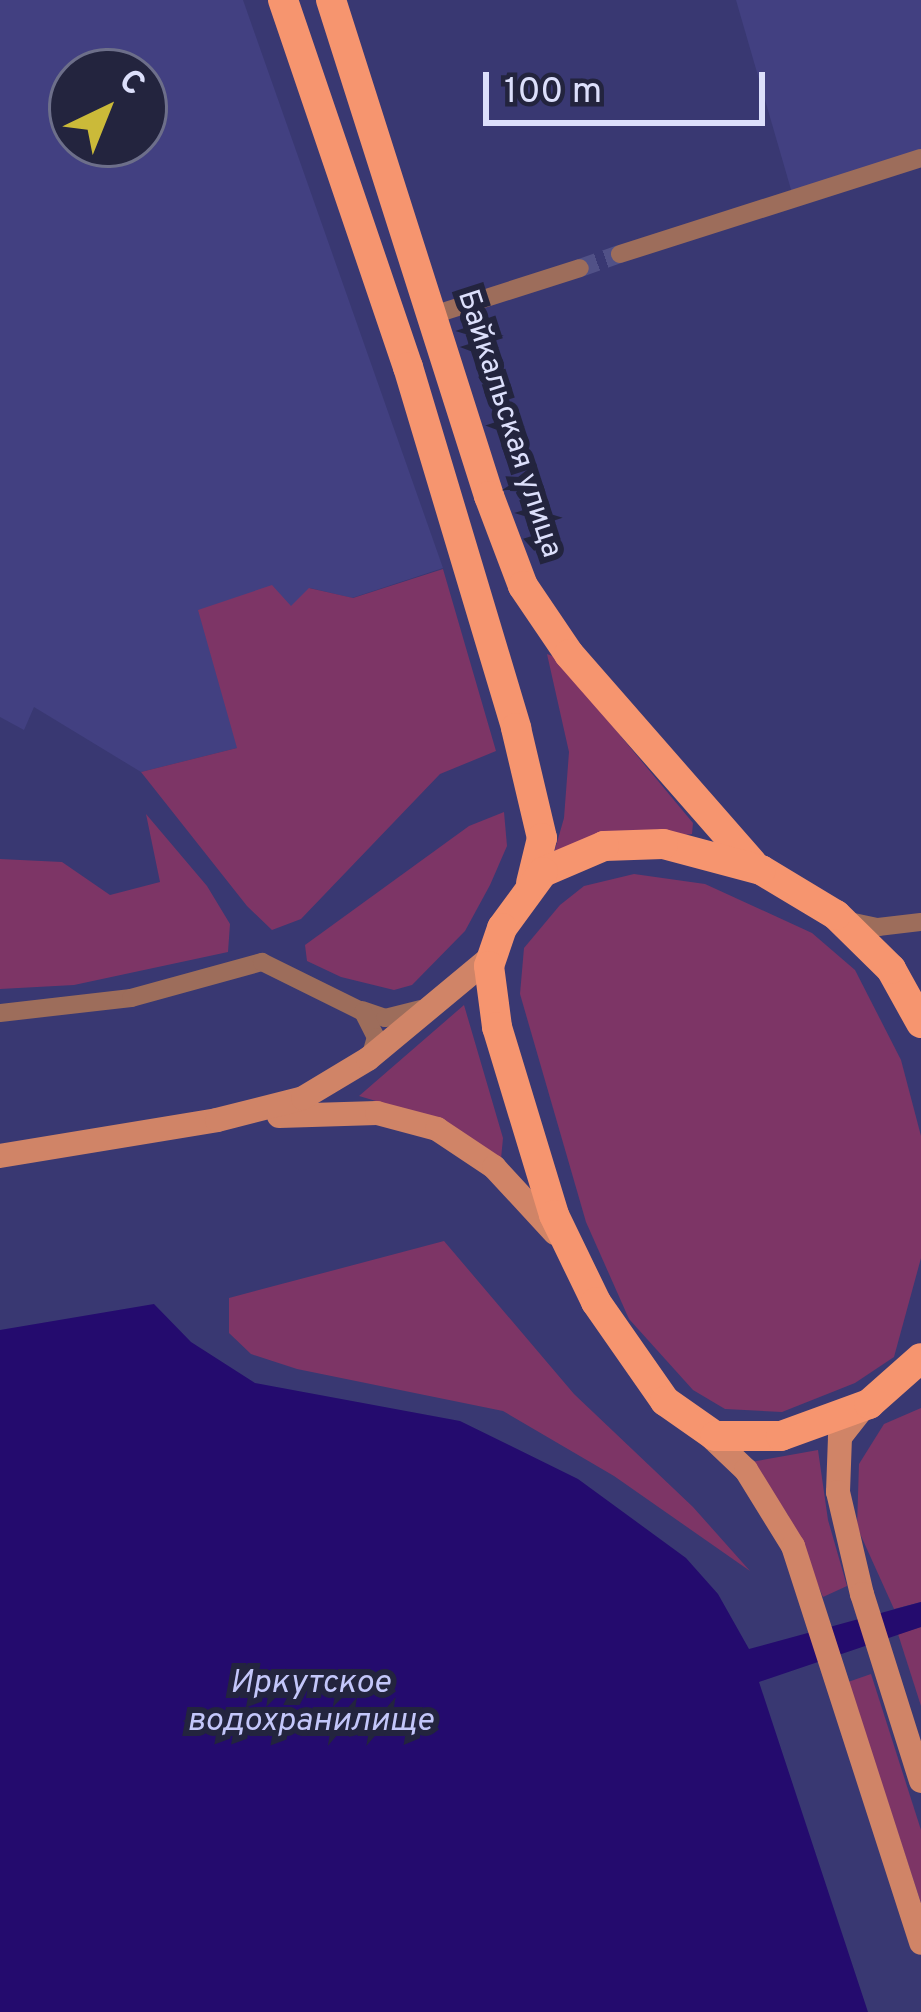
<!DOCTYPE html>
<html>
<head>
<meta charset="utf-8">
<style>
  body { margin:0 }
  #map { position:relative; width:921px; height:2012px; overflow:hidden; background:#393872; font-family:Overpass,sans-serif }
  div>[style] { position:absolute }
  .built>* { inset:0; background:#424081 }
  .green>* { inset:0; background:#7d3566 }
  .water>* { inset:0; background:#240b6e }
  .street-tunnel>* { height:18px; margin-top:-9px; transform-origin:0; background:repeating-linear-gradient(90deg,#515187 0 18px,transparent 0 27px) }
  .street>* { height:18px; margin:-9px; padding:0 9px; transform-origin:9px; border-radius:9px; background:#9d6d5b }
  .secondary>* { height:24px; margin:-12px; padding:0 12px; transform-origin:12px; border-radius:12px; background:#d08467 }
  .primary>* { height:30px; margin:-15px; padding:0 15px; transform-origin:15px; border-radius:15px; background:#f6956f }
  span { translate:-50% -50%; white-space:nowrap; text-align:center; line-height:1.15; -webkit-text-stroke:12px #23243e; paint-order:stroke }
  .street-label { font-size:30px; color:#dcdffb }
  .water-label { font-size:33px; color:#c3c6fa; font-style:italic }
  .north { position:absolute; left:48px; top:48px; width:120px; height:120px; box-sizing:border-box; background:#23243e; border:3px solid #6d6f8a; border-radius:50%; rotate:43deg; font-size:33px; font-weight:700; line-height:48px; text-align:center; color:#dcdffb }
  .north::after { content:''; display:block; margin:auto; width:42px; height:54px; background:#cbba39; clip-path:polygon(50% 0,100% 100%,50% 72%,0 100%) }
  .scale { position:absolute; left:483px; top:72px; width:282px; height:54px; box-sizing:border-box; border:6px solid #dcdffb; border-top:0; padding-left:15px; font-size:36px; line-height:42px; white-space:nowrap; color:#dcdffb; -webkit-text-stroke:9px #23243e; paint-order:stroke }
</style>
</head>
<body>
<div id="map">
  <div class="built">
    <div style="clip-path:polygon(evenodd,0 0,243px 0,443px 568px,352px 598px,310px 588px,237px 748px,141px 772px,34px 707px,24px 730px,0 717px,0 0,72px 72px,144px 72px,144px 144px,72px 144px,72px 72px)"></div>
    <div style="clip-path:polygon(736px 0,921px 0,921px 155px,792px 193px)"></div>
  </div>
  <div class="green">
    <div style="clip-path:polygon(443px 569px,496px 751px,440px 774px,301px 919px,272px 930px,247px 906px,141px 772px,237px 748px,198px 610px,272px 585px,291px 606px,309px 588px,353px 598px)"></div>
    <div style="clip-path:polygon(547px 654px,555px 657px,693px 823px,692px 834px,554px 853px,564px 818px,569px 752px)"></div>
    <div style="clip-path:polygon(504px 812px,507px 846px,490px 885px,465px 931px,412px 985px,394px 990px,341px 977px,307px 961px,305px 945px,469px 826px)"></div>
    <div style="clip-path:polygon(146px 814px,207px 886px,230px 924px,228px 952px,74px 985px,0 989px,0 859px,62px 862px,110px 895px,160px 882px)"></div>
    <div style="clip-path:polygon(634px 874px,705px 884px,812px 933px,855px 970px,901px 1060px,921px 1136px,921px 1258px,894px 1357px,855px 1383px,782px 1412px,725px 1409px,693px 1390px,629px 1319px,586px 1222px,520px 994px,524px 948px,560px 905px,584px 886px)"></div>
    <div style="clip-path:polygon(464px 1005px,503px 1138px,501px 1159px,440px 1120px,359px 1096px)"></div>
    <div style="clip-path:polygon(444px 1241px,574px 1394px,693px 1507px,750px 1571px,614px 1476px,503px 1411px,297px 1369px,251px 1354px,229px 1333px,229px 1298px)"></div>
    <div style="clip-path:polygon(921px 1408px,921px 1602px,894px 1609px,857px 1527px,859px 1464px,884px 1424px)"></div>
    <div style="clip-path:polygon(818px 1450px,828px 1520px,847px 1586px,823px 1597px,788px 1515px,751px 1462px)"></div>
    <div style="clip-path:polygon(921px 1627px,921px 1706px,898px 1634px)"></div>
    <div style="clip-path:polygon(871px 1674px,921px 1830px,921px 1903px,848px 1682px)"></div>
  </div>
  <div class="water">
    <div style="clip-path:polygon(154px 1304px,191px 1342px,255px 1383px,460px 1421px,578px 1479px,686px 1558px,718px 1594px,749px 1649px,921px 1602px,921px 1627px,759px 1682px,868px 2012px,0 2012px,0 1330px)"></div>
  </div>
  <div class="street-tunnel">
    <div style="left:580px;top:268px;width:42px;rotate:-19.3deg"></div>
  </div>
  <div class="street">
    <div style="left:620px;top:254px;width:316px;rotate:-17.7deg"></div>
    <div style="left:433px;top:315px;width:154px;rotate:-17.7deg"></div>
    <div style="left:849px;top:921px;width:30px;rotate:12deg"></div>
    <div style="left:878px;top:927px;width:43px;rotate:-6.6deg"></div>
    <div style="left:362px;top:1010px;width:24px;rotate:19deg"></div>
    <div style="left:385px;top:1018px;width:37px;rotate:-14deg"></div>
    <div style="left:0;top:1013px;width:132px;rotate:-6.5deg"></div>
    <div style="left:131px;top:998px;width:136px;rotate:-15.4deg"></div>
    <div style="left:262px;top:962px;width:113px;rotate:26.3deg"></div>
    <div style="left:363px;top:1012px;width:28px;rotate:63deg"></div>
    <div style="left:376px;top:1037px;width:19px;rotate:106deg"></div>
  </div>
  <div class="secondary">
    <div style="left:279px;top:1116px;width:98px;rotate:-1.8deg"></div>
    <div style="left:377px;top:1113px;width:62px;rotate:14.9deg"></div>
    <div style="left:437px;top:1129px;width:69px;rotate:33.7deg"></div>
    <div style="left:494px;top:1167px;width:90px;rotate:47.3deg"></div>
    <div style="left:0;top:1156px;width:220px;rotate:-9.4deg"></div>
    <div style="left:217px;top:1120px;width:89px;rotate:-14.3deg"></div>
    <div style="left:303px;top:1098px;width:76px;rotate:-31deg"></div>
    <div style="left:368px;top:1059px;width:160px;rotate:-39.7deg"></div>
    <div style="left:862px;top:1409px;width:36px;rotate:128deg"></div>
    <div style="left:840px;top:1437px;width:55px;rotate:92.1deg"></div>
    <div style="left:838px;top:1492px;width:105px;rotate:76.8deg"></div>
    <div style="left:862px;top:1594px;width:196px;rotate:72.5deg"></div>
    <div style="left:707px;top:1433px;width:54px;rotate:43.5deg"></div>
    <div style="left:746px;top:1470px;width:89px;rotate:58.3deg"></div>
    <div style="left:793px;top:1546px;width:417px;rotate:72.1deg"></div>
  </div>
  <div class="primary">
    <div style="left:283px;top:0;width:388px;rotate:71.2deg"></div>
    <div style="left:408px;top:367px;width:377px;rotate:73.3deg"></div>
    <div style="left:516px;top:728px;width:113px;rotate:76.7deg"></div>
    <div style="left:542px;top:838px;width:46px;rotate:103.7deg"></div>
    <div style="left:331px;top:0;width:521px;rotate:72.33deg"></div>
    <div style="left:489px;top:496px;width:96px;rotate:69.3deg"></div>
    <div style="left:523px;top:586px;width:82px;rotate:55.9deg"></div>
    <div style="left:569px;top:654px;width:278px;rotate:48.8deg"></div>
    <div style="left:921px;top:1023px;width:62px;rotate:-119.1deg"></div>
    <div style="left:891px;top:969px;width:77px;rotate:-135.5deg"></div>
    <div style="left:836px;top:915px;width:87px;rotate:-149deg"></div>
    <div style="left:761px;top:870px;width:101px;rotate:-165.1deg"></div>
    <div style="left:663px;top:844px;width:59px;rotate:178.1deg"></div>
    <div style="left:604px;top:846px;width:66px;rotate:156.9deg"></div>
    <div style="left:543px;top:872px;width:69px;rotate:126.2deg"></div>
    <div style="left:502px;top:928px;width:40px;rotate:108.9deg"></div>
    <div style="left:489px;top:966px;width:62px;rotate:82.5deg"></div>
    <div style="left:497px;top:1027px;width:196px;rotate:73.1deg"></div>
    <div style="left:554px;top:1215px;width:97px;rotate:64.2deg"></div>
    <div style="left:596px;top:1302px;width:121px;rotate:55.1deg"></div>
    <div style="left:665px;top:1401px;width:61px;rotate:35deg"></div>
    <div style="left:715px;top:1436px;width:66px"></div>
    <div style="left:781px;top:1436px;width:94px;rotate:-20deg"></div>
    <div style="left:869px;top:1404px;width:69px;rotate:-41.5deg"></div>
  </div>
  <div class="street-label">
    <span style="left:508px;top:424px;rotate:72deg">Байкальская улица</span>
  </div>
  <div class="water-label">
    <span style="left:310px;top:1704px">Иркутское<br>водохранилище</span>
  </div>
  <div class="north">С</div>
  <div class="scale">100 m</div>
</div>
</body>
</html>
